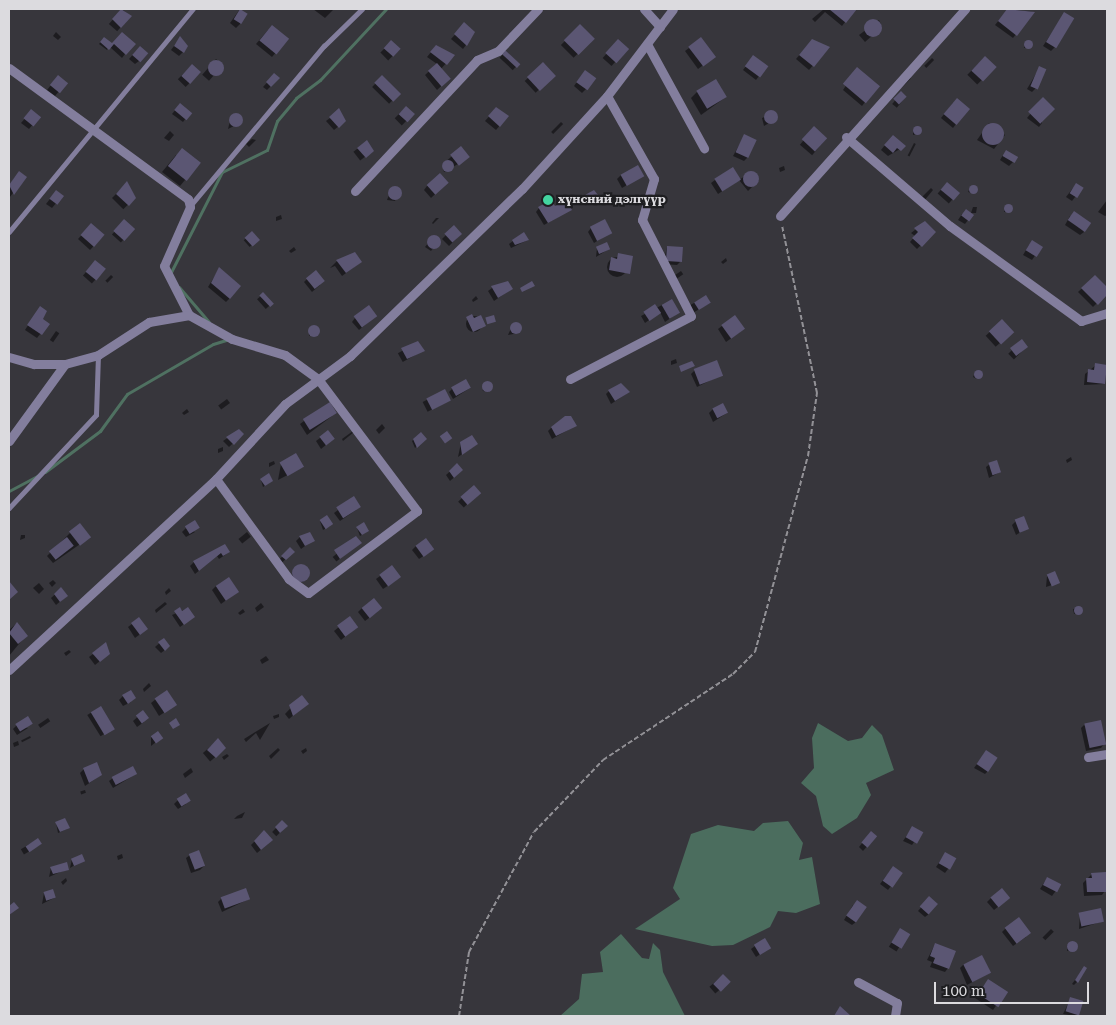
<!DOCTYPE html>
<html>
<head>
<meta charset="utf-8">
<style>
  body { margin:0 }
  #map { position:relative; width:1116px; height:1025px; overflow:hidden; background:#37363c; font-family:"Roboto Serif",serif }
  div>[style] { position:absolute }
  .forest>* { inset:0; background:#4b6d5e }
  .shadow>* { inset:0; background:#0007; transform-origin:0 0 }
  .round { border-radius:50% }
  .stream>* { height:3px; margin:-1.5px; padding:0 1.5px; transform-origin:1.5px; border-radius:1.5px; background:#4f7161 }
  .building>* { inset:0; background:#5b5673; transform-origin:0 0 }
  .path>* { height:2px; margin-top:-1px; transform-origin:0; background:repeating-linear-gradient(90deg,#929196 0 5px,transparent 0 7.5px) }
  .lane>* { height:4.5px; margin:-2.25px; padding:0 2.25px; transform-origin:2.25px; border-radius:2.25px; background:#837e9d }
  .street>* { height:9px; margin:-4.5px; padding:0 4.5px; transform-origin:4.5px; border-radius:4.5px; background:#837e9d }
  .dots>* { width:14px; height:14px; translate:-50% -50%; box-sizing:border-box; border:2px solid #1e1e21; border-radius:50% }
  span { translate:-50% -50%; white-space:nowrap; text-align:center; line-height:1.15; -webkit-text-stroke:4.5px #1e1e21; paint-order:stroke }
  .poi-label { font-size:12px; color:#dcdbdf; font-weight:700 }
  .left { translate:0 -50%; text-align:left }
  .frame { position:absolute; inset:0; border:10px solid #dcdbdf; pointer-events:none }
  .scale { position:absolute; left:934px; top:982px; width:155px; height:22px; box-sizing:border-box; border:2px solid #dcdbdf; border-top:0; padding-left:6px; font-size:15px; line-height:18px; white-space:nowrap; color:#dcdbdf; -webkit-text-stroke:4px #1e1e21; paint-order:stroke }
</style>
</head>
<body>
<div id="map">
  <div class="forest">
    <div style="clip-path:polygon(818px 723px,848px 741px,862px 738px,872px 725px,882px 735px,894px 770px,866px 783px,871px 795px,857px 818px,832px 834px,823px 826px,816px 796px,801px 783px,814px 768px,812px 738px)"></div>
    <div style="clip-path:polygon(788px 821px,803px 843px,799px 860px,812px 857px,820px 904px,796px 913px,778px 911px,770px 927px,733px 945px,712px 946px,635px 929px,680px 899px,673px 888px,691px 834px,718px 825px,754px 831px,763px 823px)"></div>
    <div style="clip-path:polygon(621px 934px,642px 958px,649px 959px,653px 943px,660px 950px,663px 972px,685px 1016px,560px 1016px,579px 999px,582px 974px,603px 972px,600px 952px)"></div>
  </div>
  <div class="shadow">
    <div style="left:122px;top:9px;width:11px;height:20px;rotate:41deg"></div>
    <div style="clip-path:polygon(240px 9px,240px 24px,236px 28px,230px 23px)"></div>
    <div style="clip-path:polygon(313px 9px,334px 9px,325px 18px)"></div>
    <div style="clip-path:polygon(824px 9px,855px 9px,842px 26px,825px 12px,815px 22px,812px 19px)"></div>
    <div style="clip-path:polygon(1008px 9px,1033px 12px,1013px 38px,995px 25px)"></div>
    <div style="clip-path:polygon(1065px 13px,1055px 47px,1051px 51px,1043px 46px)"></div>
    <div style="clip-path:polygon(879px 20px,882px 27px,865px 42px,859px 35px)"></div>
    <div style="left:580px;top:26px;width:18px;height:27px;rotate:45deg"></div>
    <div style="clip-path:polygon(461px 28px,466px 45px,463px 49px,451px 39px)"></div>
    <div style="clip-path:polygon(268px 30px,287px 39px,272px 57px,256px 44px)"></div>
    <div style="clip-path:polygon(56px 32px,61px 37px,58px 40px,53px 36px)"></div>
    <div style="clip-path:polygon(122px 33px,125px 54px,122px 58px,110px 47px)"></div>
    <div style="clip-path:polygon(104px 38px,110px 43px,107px 50px,99px 44px)"></div>
    <div style="left:618px;top:41px;width:12px;height:23px;rotate:42deg"></div>
    <div style="clip-path:polygon(177px 42px,183px 52px,179px 56px,171px 50px)"></div>
    <div style="left:391px;top:42px;width:11px;height:15px;rotate:45deg"></div>
    <div style="clip-path:polygon(1025px 42px,1030px 42px,1029px 48px,1024px 48px)"></div>
    <div style="clip-path:polygon(808px 45px,828px 48px,809px 70px,796px 59px)"></div>
    <div style="clip-path:polygon(436px 46px,453px 55px,441px 69px,449px 79px,437px 90px,425px 75px,437px 64px,427px 57px)"></div>
    <div style="clip-path:polygon(689px 48px,710px 60px,698px 69px,685px 51px)"></div>
    <div style="clip-path:polygon(136px 51px,139px 61px,135px 64px,129px 59px)"></div>
    <div style="left:505px;top:52px;width:18px;height:8px;rotate:43deg"></div>
    <div style="left:985px;top:57px;width:14px;height:25px;rotate:45deg"></div>
    <div style="left:932px;top:58px;width:3px;height:11px;rotate:45deg"></div>
    <div style="left:216px;top:59px;width:9px;height:21px;rotate:41deg"></div>
    <div style="clip-path:polygon(750px 61px,759px 76px,756px 80px,743px 70px)"></div>
    <div style="left:543px;top:64px;width:16px;height:25px;rotate:47deg"></div>
    <div style="left:192px;top:65px;width:11px;height:20px;rotate:45deg"></div>
    <div style="clip-path:polygon(1040px 67px,1036px 88px,1032px 92px,1027px 89px)"></div>
    <div style="clip-path:polygon(857px 69px,865px 102px,862px 106px,843px 90px)"></div>
    <div style="clip-path:polygon(274px 75px,278px 79px,267px 90px,263px 87px)"></div>
    <div style="clip-path:polygon(582px 75px,586px 89px,582px 93px,574px 86px)"></div>
    <div style="left:382px;top:77px;width:24px;height:14px;rotate:45deg"></div>
    <div style="left:910px;top:78px;width:1px;height:13px;rotate:45deg"></div>
    <div style="clip-path:polygon(55px 80px,66px 83px,55px 96px,47px 90px)"></div>
    <div style="clip-path:polygon(697px 92px,726px 97px,701px 115px,691px 98px)"></div>
    <div style="left:901px;top:93px;width:6px;height:14px;rotate:39deg"></div>
    <div style="clip-path:polygon(1040px 102px,1042px 123px,1039px 127px,1027px 118px)"></div>
    <div style="clip-path:polygon(953px 103px,956px 124px,953px 128px,941px 118px)"></div>
    <div style="left:406px;top:107px;width:10px;height:16px;rotate:45deg"></div>
    <div style="clip-path:polygon(176px 109px,186px 118px,183px 122px,172px 114px)"></div>
    <div style="clip-path:polygon(493px 112px,508px 116px,496px 130px,485px 121px)"></div>
    <div style="clip-path:polygon(774px 113px,776px 119px,764px 126px,762px 118px)"></div>
    <div style="clip-path:polygon(28px 115px,39px 117px,29px 129px,21px 123px)"></div>
    <div style="clip-path:polygon(231px 117px,239px 117px,240px 123px,228px 129px)"></div>
    <div style="clip-path:polygon(330px 118px,345px 121px,334px 130px,326px 121px)"></div>
    <div style="left:561px;top:122px;width:3px;height:14px;rotate:45deg"></div>
    <div style="clip-path:polygon(989px 123px,1005px 135px,994px 149px,977px 140px)"></div>
    <div style="left:814px;top:128px;width:16px;height:22px;rotate:40deg"></div>
    <div style="clip-path:polygon(919px 128px,920px 133px,913px 135px,913px 130px)"></div>
    <div style="clip-path:polygon(170px 131px,174px 135px,169px 141px,164px 138px)"></div>
    <div style="clip-path:polygon(744px 136px,748px 157px,744px 161px,733px 156px)"></div>
    <div style="clip-path:polygon(252px 139px,256px 140px,249px 147px,246px 144px)"></div>
    <div style="clip-path:polygon(889px 140px,900px 149px,888px 156px,881px 150px)"></div>
    <div style="left:366px;top:142px;width:11px;height:16px;rotate:52deg"></div>
    <div style="left:914px;top:143px;width:2px;height:14px;rotate:27deg"></div>
    <div style="clip-path:polygon(461px 148px,465px 160px,444px 172px,442px 165px)"></div>
    <div style="clip-path:polygon(176px 155px,185px 180px,180px 186px,162px 172px)"></div>
    <div style="clip-path:polygon(1003px 155px,1013px 162px,1009px 166px,1000px 160px)"></div>
    <div style="clip-path:polygon(784px 166px,785px 170px,780px 172px,779px 168px)"></div>
    <div style="clip-path:polygon(751px 172px,759px 180px,748px 191px,739px 180px,718px 194px,711px 183px,715px 180px,739px 180px)"></div>
    <div style="clip-path:polygon(621px 175px,642px 176px,622px 188px,617px 179px)"></div>
    <div style="clip-path:polygon(15px 177px,25px 178px,9px 198px,9px 186px)"></div>
    <div style="clip-path:polygon(447px 183px,431px 198px,424px 190px,427px 186px)"></div>
    <div style="left:947px;top:183px;width:15px;height:14px;rotate:42deg"></div>
    <div style="left:124px;top:186px;width:16px;height:17px;rotate:45deg"></div>
    <div style="clip-path:polygon(975px 187px,972px 193px,968px 192px,971px 186px)"></div>
    <div style="clip-path:polygon(931px 188px,933px 190px,924px 201px,921px 198px)"></div>
    <div style="clip-path:polygon(1073px 188px,1082px 188px,1072px 201px,1066px 197px)"></div>
    <div style="clip-path:polygon(391px 190px,399px 190px,395px 201px,387px 200px)"></div>
    <div style="clip-path:polygon(53px 195px,62px 196px,52px 208px,46px 204px)"></div>
    <div style="clip-path:polygon(1107px 200px,1107px 215px,1105px 216px,1098px 212px)"></div>
    <div style="clip-path:polygon(1005px 206px,1010px 206px,1009px 212px,1004px 212px)"></div>
    <div style="clip-path:polygon(977px 207px,976px 213px,971px 213px,973px 207px)"></div>
    <div style="clip-path:polygon(539px 208px,555px 208px,570px 210px,544px 225px,536px 212px)"></div>
    <div style="clip-path:polygon(962px 214px,972px 215px,965px 224px,958px 220px)"></div>
    <div style="clip-path:polygon(281px 215px,282px 219px,276px 221px,276px 217px)"></div>
    <div style="clip-path:polygon(1070px 216px,1084px 232px,1080px 235px,1065px 225px)"></div>
    <div style="clip-path:polygon(436px 218px,439px 218px,433px 224px,432px 223px)"></div>
    <div style="left:124px;top:221px;width:12px;height:18px;rotate:42deg"></div>
    <div style="clip-path:polygon(924px 223px,934px 232px,917px 249px,910px 242px,915px 236px,911px 233px)"></div>
    <div style="left:454px;top:227px;width:10px;height:17px;rotate:45deg"></div>
    <div style="clip-path:polygon(88px 228px,104px 235px,90px 250px,78px 239px)"></div>
    <div style="clip-path:polygon(591px 228px,611px 232px,594px 243px,588px 232px)"></div>
    <div style="left:252px;top:233px;width:9px;height:11px;rotate:49deg"></div>
    <div style="clip-path:polygon(434px 236px,439px 240px,431px 251px,425px 247px)"></div>
    <div style="clip-path:polygon(528px 240px,511px 248px,509px 244px,513px 241px)"></div>
    <div style="clip-path:polygon(1029px 245px,1041px 247px,1032px 260px,1023px 255px)"></div>
    <div style="clip-path:polygon(294px 247px,296px 250px,291px 253px,289px 251px)"></div>
    <div style="clip-path:polygon(667px 247px,681px 261px,677px 265px,663px 264px)"></div>
    <div style="clip-path:polygon(597px 248px,609px 249px,596px 257px)"></div>
    <div class="round" style="left:607px;top:257px;width:20px;height:20px"></div>
    <div style="clip-path:polygon(726px 258px,727px 261px,723px 264px,721px 262px)"></div>
    <div style="clip-path:polygon(337px 261px,357px 265px,342px 276px,335px 266px,330px 268px)"></div>
    <div style="left:95px;top:262px;width:12px;height:18px;rotate:42deg"></div>
    <div style="clip-path:polygon(219px 269px,230px 298px,226px 302px,208px 287px)"></div>
    <div style="left:681px;top:271px;width:4px;height:11px;rotate:56deg"></div>
    <div style="left:111px;top:275px;width:3px;height:8px;rotate:45deg"></div>
    <div style="clip-path:polygon(1095px 276px,1107px 293px,1093px 307px,1078px 292px)"></div>
    <div style="clip-path:polygon(307px 279px,320px 285px,312px 292px,304px 282px)"></div>
    <div style="clip-path:polygon(496px 285px,511px 289px,494px 301px,488px 291px)"></div>
    <div style="left:263px;top:294px;width:13px;height:8px;rotate:48deg"></div>
    <div style="clip-path:polygon(476px 296px,478px 299px,473px 302px,472px 300px)"></div>
    <div style="left:706px;top:296px;width:8px;height:19px;rotate:60deg"></div>
    <div style="clip-path:polygon(662px 305px,678px 313px,665px 322px,660px 312px,645px 323px,641px 316px)"></div>
    <div class="round" style="left:466px;top:316px;width:16px;height:16px"></div>
    <div style="clip-path:polygon(735px 316px,740px 332px,726px 342px,718px 329px)"></div>
    <div style="clip-path:polygon(355px 318px,372px 319px,359px 330px,352px 322px)"></div>
    <div style="clip-path:polygon(32px 319px,48px 324px,37px 338px,25px 330px)"></div>
    <div style="left:1002px;top:321px;width:15px;height:22px;rotate:48deg"></div>
    <div style="clip-path:polygon(513px 324px,519px 325px,519px 333px,508px 335px)"></div>
    <div style="clip-path:polygon(317px 327px,317px 335px,309px 336px,309px 329px)"></div>
    <div style="left:56px;top:331px;width:4px;height:11px;rotate:34deg"></div>
    <div style="left:1021px;top:341px;width:8px;height:18px;rotate:45deg"></div>
    <div style="left:418px;top:342px;width:10px;height:23px;rotate:61deg"></div>
    <div style="clip-path:polygon(676px 359px,677px 363px,671px 365px,671px 361px)"></div>
    <div style="clip-path:polygon(1096px 365px,1104px 384px,1084px 385px,1085px 374px)"></div>
    <div style="clip-path:polygon(695px 370px,721px 375px,697px 387px,691px 374px)"></div>
    <div style="clip-path:polygon(976px 371px,980px 372px,977px 379px,973px 377px)"></div>
    <div style="left:484px;top:383px;width:6px;height:8px;rotate:9deg"></div>
    <div style="clip-path:polygon(470px 388px,453px 399px,449px 392px,452px 389px)"></div>
    <div style="left:444px;top:391px;width:11px;height:24px;rotate:63deg"></div>
    <div style="clip-path:polygon(609px 391px,629px 392px,611px 404px,606px 394px)"></div>
    <div style="left:227px;top:399px;width:5px;height:11px;rotate:53deg"></div>
    <div style="clip-path:polygon(187px 409px,189px 412px,184px 415px,182px 413px)"></div>
    <div style="clip-path:polygon(713px 409px,727px 413px,713px 422px,709px 413px)"></div>
    <div style="clip-path:polygon(332px 416px,307px 435px,300px 424px,304px 421px)"></div>
    <div style="clip-path:polygon(382px 424px,385px 428px,379px 434px,376px 430px)"></div>
    <div style="clip-path:polygon(575px 426px,552px 439px,548px 431px,551px 428px)"></div>
    <div style="clip-path:polygon(239px 430px,243px 434px,229px 447px,223px 441px)"></div>
    <div style="clip-path:polygon(353px 431px,354px 432px,343px 441px,342px 439px)"></div>
    <div style="clip-path:polygon(328px 432px,333px 439px,321px 449px,316px 441px)"></div>
    <div style="clip-path:polygon(421px 433px,425px 439px,415px 448px,412px 441px)"></div>
    <div style="clip-path:polygon(461px 443px,477px 444px,458px 457px)"></div>
    <div style="clip-path:polygon(223px 447px,223px 451px,218px 453px,218px 449px)"></div>
    <div style="clip-path:polygon(1071px 457px,1072px 460px,1067px 463px,1066px 460px)"></div>
    <div style="clip-path:polygon(274px 461px,275px 464px,269px 467px,269px 463px)"></div>
    <div style="clip-path:polygon(281px 464px,303px 467px,278px 480px)"></div>
    <div style="clip-path:polygon(990px 464px,1000px 472px,989px 478px,986px 467px)"></div>
    <div style="clip-path:polygon(457px 465px,458px 474px,450px 481px,446px 475px)"></div>
    <div style="clip-path:polygon(261px 480px,270px 482px,263px 487px)"></div>
    <div style="left:473px;top:487px;width:8px;height:21px;rotate:45deg"></div>
    <div style="clip-path:polygon(354px 498px,356px 510px,340px 521px,334px 513px)"></div>
    <div style="clip-path:polygon(320px 521px,330px 526px,323px 530px)"></div>
    <div style="clip-path:polygon(1016px 521px,1027px 528px,1016px 535px,1012px 525px)"></div>
    <div style="clip-path:polygon(186px 528px,195px 532px,186px 537px,182px 532px)"></div>
    <div style="clip-path:polygon(357px 528px,366px 532px,360px 536px)"></div>
    <div style="left:247px;top:532px;width:6px;height:11px;rotate:51deg"></div>
    <div style="clip-path:polygon(70px 533px,86px 540px,53px 563px,47px 556px)"></div>
    <div style="clip-path:polygon(21px 535px,25px 535px,25px 538px,20px 540px)"></div>
    <div style="clip-path:polygon(300px 537px,313px 540px,301px 549px,296px 541px)"></div>
    <div style="left:356px;top:538px;width:6px;height:30px;rotate:51deg"></div>
    <div style="clip-path:polygon(225px 546px,229px 552px,225px 555px,219px 559px,217px 556px,195px 574px,190px 566px,194px 562px)"></div>
    <div style="clip-path:polygon(416px 546px,428px 553px,419px 559px,412px 550px)"></div>
    <div style="left:290px;top:549px;width:4px;height:16px;rotate:45deg"></div>
    <div class="round" style="left:292px;top:566px;width:16px;height:16px"></div>
    <div style="clip-path:polygon(392px 567px,395px 581px,383px 589px,376px 579px)"></div>
    <div style="clip-path:polygon(1047px 576px,1058px 583px,1046px 587px)"></div>
    <div style="clip-path:polygon(53px 580px,56px 583px,52px 587px,49px 583px)"></div>
    <div style="clip-path:polygon(39px 583px,44px 589px,39px 594px,33px 588px)"></div>
    <div style="clip-path:polygon(216px 586px,237px 592px,221px 604px,212px 590px)"></div>
    <div style="clip-path:polygon(169px 588px,171px 591px,166px 595px,165px 592px)"></div>
    <div style="clip-path:polygon(61px 589px,63px 599px,56px 605px,51px 598px)"></div>
    <div style="clip-path:polygon(165px 602px,167px 604px,156px 613px,155px 610px)"></div>
    <div style="clip-path:polygon(261px 603px,264px 607px,257px 612px,255px 608px)"></div>
    <div style="clip-path:polygon(188px 608px,194px 617px,180px 627px,172px 615px)"></div>
    <div style="clip-path:polygon(362px 608px,377px 612px,365px 621px,358px 612px)"></div>
    <div style="clip-path:polygon(1080px 608px,1080px 612px,1074px 614px,1073px 609px)"></div>
    <div style="clip-path:polygon(243px 609px,245px 612px,240px 615px,238px 613px)"></div>
    <div style="clip-path:polygon(350px 618px,353px 630px,341px 640px,334px 631px)"></div>
    <div style="clip-path:polygon(17px 623px,23px 639px,9px 656px,9px 630px)"></div>
    <div style="clip-path:polygon(132px 624px,143px 632px,135px 638px,128px 627px)"></div>
    <div style="clip-path:polygon(163px 640px,165px 650px,161px 653px,155px 647px)"></div>
    <div style="clip-path:polygon(69px 650px,71px 652px,66px 656px,64px 653px)"></div>
    <div style="clip-path:polygon(93px 654px,105px 657px,95px 665px,89px 657px)"></div>
    <div style="clip-path:polygon(266px 656px,269px 660px,262px 664px,260px 660px)"></div>
    <div style="clip-path:polygon(149px 683px,151px 686px,144px 692px,143px 689px)"></div>
    <div style="clip-path:polygon(166px 691px,175px 705px,159px 716px,151px 703px)"></div>
    <div style="clip-path:polygon(123px 696px,131px 702px,123px 706px,119px 700px)"></div>
    <div style="clip-path:polygon(301px 697px,303px 707px,289px 719px,285px 714px)"></div>
    <div style="left:100px;top:707px;width:25px;height:15px;rotate:58deg"></div>
    <div style="clip-path:polygon(143px 712px,144px 722px,137px 727px,133px 721px)"></div>
    <div style="clip-path:polygon(279px 714px,279px 717px,274px 719px,273px 716px)"></div>
    <div style="left:48px;top:718px;width:4px;height:12px;rotate:56deg"></div>
    <div style="clip-path:polygon(270px 723px,260px 740px,256px 733px,246px 742px,244px 739px)"></div>
    <div style="clip-path:polygon(17px 725px,28px 728px,17px 735px,13px 729px)"></div>
    <div style="clip-path:polygon(1084px 725px,1104px 744px,1101px 748px,1086px 751px,1081px 728px)"></div>
    <div style="left:30px;top:736px;width:2px;height:10px;rotate:63deg"></div>
    <div style="clip-path:polygon(151px 737px,161px 738px,151px 746px)"></div>
    <div style="left:218px;top:740px;width:11px;height:20px;rotate:49deg"></div>
    <div style="clip-path:polygon(18px 741px,19px 745px,14px 747px,13px 743px)"></div>
    <div style="clip-path:polygon(278px 748px,280px 750px,271px 759px,269px 756px)"></div>
    <div style="clip-path:polygon(306px 748px,307px 751px,303px 754px,301px 751px)"></div>
    <div style="clip-path:polygon(986px 752px,988px 771px,985px 774px,974px 768px)"></div>
    <div style="clip-path:polygon(227px 754px,229px 756px,224px 760px,222px 757px)"></div>
    <div style="clip-path:polygon(191px 768px,193px 772px,185px 778px,183px 774px)"></div>
    <div style="clip-path:polygon(84px 769px,101px 775px,85px 786px,80px 773px)"></div>
    <div style="clip-path:polygon(136px 774px,113px 788px,109px 781px,113px 778px)"></div>
    <div style="left:85px;top:790px;width:3px;height:5px;rotate:72deg"></div>
    <div style="clip-path:polygon(178px 800px,186px 804px,178px 809px,174px 804px)"></div>
    <div style="clip-path:polygon(245px 812px,242px 818px,234px 819px,237px 816px)"></div>
    <div style="left:282px;top:822px;width:6px;height:14px;rotate:45deg"></div>
    <div style="clip-path:polygon(56px 823px,67px 829px,58px 833px)"></div>
    <div style="clip-path:polygon(912px 828px,921px 832px,912px 845px,903px 841px)"></div>
    <div style="clip-path:polygon(264px 832px,268px 844px,257px 853px,251px 845px)"></div>
    <div style="clip-path:polygon(868px 836px,876px 836px,863px 851px,859px 847px)"></div>
    <div style="left:38px;top:839px;width:6px;height:20px;rotate:59deg"></div>
    <div style="clip-path:polygon(122px 854px,123px 858px,118px 860px,117px 856px)"></div>
    <div style="clip-path:polygon(945px 854px,948px 869px,945px 873px,936px 867px)"></div>
    <div style="clip-path:polygon(190px 855px,204px 866px,200px 870px,191px 873px,186px 858px)"></div>
    <div style="clip-path:polygon(72px 859px,83px 860px,70px 868px)"></div>
    <div style="clip-path:polygon(51px 868px,67px 869px,49px 877px)"></div>
    <div style="clip-path:polygon(890px 871px,891px 886px,888px 890px,880px 884px)"></div>
    <div style="clip-path:polygon(1092px 874px,1105px 891px,1102px 895px,1084px 896px,1083px 883px)"></div>
    <div style="clip-path:polygon(66px 878px,67px 881px,63px 885px,61px 882px)"></div>
    <div style="clip-path:polygon(1047px 878px,1060px 885px,1052px 896px,1040px 889px)"></div>
    <div style="clip-path:polygon(44px 893px,54px 898px,42px 904px)"></div>
    <div style="clip-path:polygon(222px 898px,249px 899px,222px 912px,218px 902px)"></div>
    <div style="clip-path:polygon(991px 898px,1004px 902px,994px 910px,987px 902px)"></div>
    <div style="clip-path:polygon(926px 902px,929px 914px,925px 917px,918px 911px)"></div>
    <div style="clip-path:polygon(853px 905px,856px 922px,852px 925px,844px 920px)"></div>
    <div style="clip-path:polygon(1080px 914px,1103px 921px,1079px 929px)"></div>
    <div style="clip-path:polygon(1006px 928px,1026px 937px,1013px 946px,1002px 932px)"></div>
    <div style="left:900px;top:929px;width:9px;height:21px;rotate:32deg"></div>
    <div style="left:1051px;top:929px;width:4px;height:12px;rotate:45deg"></div>
    <div style="clip-path:polygon(1074px 943px,1075px 949px,1067px 951px,1067px 945px)"></div>
    <div style="clip-path:polygon(935px 944px,948px 968px,945px 972px,930px 967px,932px 962px,927px 960px)"></div>
    <div style="clip-path:polygon(755px 946px,769px 948px,756px 957px,751px 949px)"></div>
    <div style="clip-path:polygon(964px 964px,989px 973px,967px 985px,960px 968px)"></div>
    <div style="clip-path:polygon(1084px 968px,1077px 982px,1074px 985px,1072px 984px)"></div>
    <div style="left:723px;top:975px;width:9px;height:18px;rotate:49deg"></div>
    <div style="clip-path:polygon(985px 984px,1006px 992px,993px 1010px,975px 998px)"></div>
    <div style="clip-path:polygon(1071px 998px,1078px 1014px,1075px 1016px,1063px 1014px)"></div>
  </div>
  <div class="stream">
    <div style="left:170px;top:274px;width:114px;rotate:-63deg"></div>
    <div style="left:222px;top:172px;width:50px;rotate:-26.1deg"></div>
    <div style="left:267px;top:150px;width:31px;rotate:-71deg"></div>
    <div style="left:277px;top:121px;width:30px;rotate:-50deg"></div>
    <div style="left:296px;top:98px;width:30px;rotate:-37deg"></div>
    <div style="left:320px;top:80px;width:97px;rotate:-47.1deg"></div>
    <div style="left:179px;top:287px;width:46px;rotate:49.4deg"></div>
    <div style="left:45px;top:472px;width:69px;rotate:-36.7deg"></div>
    <div style="left:100px;top:431px;width:46px;rotate:-53.9deg"></div>
    <div style="left:127px;top:394px;width:99px;rotate:-30.2deg"></div>
    <div style="left:213px;top:344px;width:17px;rotate:-17deg"></div>
    <div style="left:9px;top:491px;width:34px;rotate:-28deg"></div>
  </div>
  <div class="building">
    <div style="clip-path:polygon(121px 9px,132px 16px,121px 28px,112px 19px)"></div>
    <div style="left:240px;top:9px;width:9px;height:12px;rotate:32deg"></div>
    <div style="clip-path:polygon(829px 9px,857px 9px,846px 23px)"></div>
    <div style="clip-path:polygon(1007px 9px,1035px 12px,1017px 36px,998px 21px)"></div>
    <div style="left:1064px;top:12px;width:12px;height:35px;rotate:31deg"></div>
    <div class="round" style="left:864px;top:19px;width:18px;height:18px"></div>
    <div style="clip-path:polygon(464px 22px,475px 32px,467px 46px,454px 34px)"></div>
    <div style="left:580px;top:24px;width:21px;height:23px;rotate:45deg"></div>
    <div style="left:272px;top:25px;width:22px;height:20px;rotate:39deg"></div>
    <div style="clip-path:polygon(122px 32px,136px 44px,126px 55px,114px 44px,109px 50px,100px 42px,104px 37px,112px 43px)"></div>
    <div style="clip-path:polygon(180px 36px,188px 46px,184px 53px,174px 46px)"></div>
    <div style="left:701px;top:37px;width:25px;height:16px;rotate:53deg"></div>
    <div style="left:618px;top:39px;width:15px;height:19px;rotate:42deg"></div>
    <div style="clip-path:polygon(812px 39px,830px 47px,814px 67px,799px 55px)"></div>
    <div class="round" style="left:1023.5px;top:39.5px;width:9px;height:9px"></div>
    <div style="left:391px;top:40px;width:13px;height:11px;rotate:42deg"></div>
    <div style="clip-path:polygon(436px 45px,455px 55px,447px 65px,430px 52px)"></div>
    <div style="left:140px;top:46px;width:11px;height:12px;rotate:41deg"></div>
    <div style="left:505px;top:50px;width:21px;height:5px;rotate:43deg"></div>
    <div style="left:753px;top:55px;width:19px;height:14px;rotate:36deg"></div>
    <div style="left:985px;top:56px;width:16px;height:20px;rotate:43deg"></div>
    <div class="round" style="left:208px;top:60px;width:16px;height:16px"></div>
    <div style="left:543px;top:62px;width:19px;height:22px;rotate:47deg"></div>
    <div style="left:437px;top:63px;width:21px;height:12px;rotate:49deg"></div>
    <div style="left:192px;top:64px;width:12px;height:16px;rotate:42deg"></div>
    <div style="left:1039px;top:66px;width:8px;height:22px;rotate:23deg"></div>
    <div style="left:857px;top:67px;width:30px;height:22px;rotate:40deg"></div>
    <div style="left:585px;top:70px;width:14px;height:15px;rotate:36deg"></div>
    <div style="clip-path:polygon(274px 73px,280px 78px,271px 87px,266px 82px)"></div>
    <div style="left:58px;top:75px;width:13px;height:13px;rotate:39deg"></div>
    <div style="left:382px;top:75px;width:27px;height:11px;rotate:45deg"></div>
    <div style="left:716px;top:79px;width:21px;height:23px;rotate:59deg"></div>
    <div style="left:901px;top:91px;width:8px;height:11px;rotate:45deg"></div>
    <div style="left:1043px;top:97px;width:17px;height:21px;rotate:45deg"></div>
    <div style="left:957px;top:98px;width:17px;height:21px;rotate:40deg"></div>
    <div style="left:180px;top:103px;width:16px;height:9px;rotate:40deg"></div>
    <div style="left:406px;top:106px;width:12px;height:11px;rotate:42deg"></div>
    <div style="clip-path:polygon(496px 107px,509px 116px,500px 127px,488px 116px)"></div>
    <div style="clip-path:polygon(339px 108px,346px 121px,339px 128px,329px 117px)"></div>
    <div style="left:31px;top:109px;width:13px;height:12px;rotate:39deg"></div>
    <div class="round" style="left:764px;top:110px;width:14px;height:14px"></div>
    <div class="round" style="left:229px;top:113px;width:14px;height:14px"></div>
    <div class="round" style="left:982px;top:123px;width:22px;height:22px"></div>
    <div class="round" style="left:912.5px;top:125.5px;width:9px;height:9px"></div>
    <div style="left:814px;top:126px;width:18px;height:18px;rotate:43deg"></div>
    <div style="left:744px;top:134px;width:14px;height:20px;rotate:25deg"></div>
    <div style="clip-path:polygon(893px 135px,906px 146px,901px 151px,897px 148px,893px 153px,884px 145px)"></div>
    <div style="clip-path:polygon(367px 140px,374px 151px,366px 158px,357px 148px)"></div>
    <div style="left:461px;top:146px;width:14px;height:14px;rotate:51deg"></div>
    <div style="left:182px;top:148px;width:24px;height:23px;rotate:38deg"></div>
    <div style="left:1006px;top:150px;width:14px;height:7px;rotate:30deg"></div>
    <div class="round" style="left:442px;top:160px;width:12px;height:12px"></div>
    <div style="left:638px;top:165px;width:13px;height:20px;rotate:61deg"></div>
    <div style="left:733px;top:167px;width:15px;height:22px;rotate:58deg"></div>
    <div style="clip-path:polygon(19px 171px,27px 177px,14px 195px,9px 185px)"></div>
    <div class="round" style="left:743px;top:171px;width:16px;height:16px"></div>
    <div style="left:440px;top:173px;width:13px;height:18px;rotate:48deg"></div>
    <div style="clip-path:polygon(127px 181px,136px 198px,129px 206px,116px 194px)"></div>
    <div style="left:947px;top:182px;width:17px;height:10px;rotate:40deg"></div>
    <div style="left:1076px;top:183px;width:9px;height:12px;rotate:32deg"></div>
    <div class="round" style="left:968.5px;top:184.5px;width:9px;height:9px"></div>
    <div class="round" style="left:388px;top:186px;width:14px;height:14px"></div>
    <div style="left:56px;top:190px;width:10px;height:11px;rotate:37deg"></div>
    <div style="clip-path:polygon(594px 190px,598px 195px,588px 201px,585px 195px)"></div>
    <div style="clip-path:polygon(551px 200px,555px 206px,566px 200px,572px 210px,548px 223px,538px 207px)"></div>
    <div class="round" style="left:1003.5px;top:203.5px;width:9px;height:9px"></div>
    <div style="left:966px;top:209px;width:10px;height:8px;rotate:37deg"></div>
    <div style="left:1074px;top:211px;width:21px;height:11px;rotate:35deg"></div>
    <div style="left:124px;top:219px;width:15px;height:16px;rotate:42deg"></div>
    <div style="left:605px;top:219px;width:16px;height:17px;rotate:63deg"></div>
    <div style="clip-path:polygon(925px 221px,936px 232px,922px 247px,912px 238px,918px 232px,914px 228px)"></div>
    <div style="left:91px;top:223px;width:18px;height:16px;rotate:41deg"></div>
    <div style="left:454px;top:225px;width:12px;height:13px;rotate:48deg"></div>
    <div style="left:252px;top:231px;width:12px;height:10px;rotate:48deg"></div>
    <div style="clip-path:polygon(524px 232px,529px 240px,515px 245px,512px 240px)"></div>
    <div class="round" style="left:427px;top:235px;width:14px;height:14px"></div>
    <div style="left:1032px;top:240px;width:13px;height:12px;rotate:32deg"></div>
    <div style="left:607px;top:242px;width:8px;height:12px;rotate:67deg"></div>
    <div style="left:667px;top:246px;width:16px;height:15px;rotate:4deg"></div>
    <div style="clip-path:polygon(355px 252px,362px 262px,346px 273px,336px 260px)"></div>
    <div style="clip-path:polygon(618px 253px,633px 256px,630px 274px,609px 270px,611px 257px,617px 259px)"></div>
    <div style="left:95px;top:260px;width:14px;height:15px;rotate:39deg"></div>
    <div style="clip-path:polygon(219px 267px,241px 286px,230px 299px,211px 283px)"></div>
    <div style="left:316px;top:270px;width:14px;height:13px;rotate:51deg"></div>
    <div style="clip-path:polygon(1095px 275px,1107px 287px,1107px 295px,1098px 305px,1081px 288px)"></div>
    <div style="clip-path:polygon(508px 281px,513px 289px,498px 298px,491px 286px)"></div>
    <div style="clip-path:polygon(532px 281px,535px 286px,522px 292px,520px 288px)"></div>
    <div style="left:263px;top:292px;width:16px;height:5px;rotate:47deg"></div>
    <div style="left:706px;top:295px;width:9px;height:14px;rotate:58deg"></div>
    <div style="left:672px;top:299px;width:16px;height:12px;rotate:60deg"></div>
    <div style="left:655px;top:304px;width:11px;height:14px;rotate:56deg"></div>
    <div style="left:369px;top:305px;width:14px;height:19px;rotate:54deg"></div>
    <div style="clip-path:polygon(40px 306px,47px 311px,43px 319px,50px 324px,42px 335px,27px 325px)"></div>
    <div style="clip-path:polygon(472px 314px,474px 318px,481px 315px,486px 326px,473px 332px,466px 317px)"></div>
    <div style="left:494px;top:315px;width:7px;height:9px;rotate:74deg"></div>
    <div style="left:735px;top:315px;width:17px;height:17px;rotate:54deg"></div>
    <div style="left:1002px;top:319px;width:18px;height:18px;rotate:47deg"></div>
    <div class="round" style="left:510px;top:322px;width:12px;height:12px"></div>
    <div class="round" style="left:308px;top:325px;width:12px;height:12px"></div>
    <div style="left:1022px;top:339px;width:10px;height:15px;rotate:53deg"></div>
    <div style="clip-path:polygon(418px 341px,425px 351px,407px 359px,401px 348px)"></div>
    <div style="left:717px;top:360px;width:17px;height:25px;rotate:69deg"></div>
    <div style="clip-path:polygon(692px 361px,695px 366px,681px 372px,679px 366px)"></div>
    <div style="clip-path:polygon(1095px 363px,1107px 365px,1105px 384px,1087px 382px,1088px 369px,1094px 370px)"></div>
    <div class="round" style="left:973.5px;top:369.5px;width:9px;height:9px"></div>
    <div style="left:466px;top:379px;width:10px;height:17px;rotate:61deg"></div>
    <div class="round" style="left:481.5px;top:380.5px;width:11px;height:11px"></div>
    <div style="clip-path:polygon(621px 383px,630px 392px,615px 401px,608px 390px)"></div>
    <div style="left:445px;top:389px;width:13px;height:21px;rotate:63deg"></div>
    <div style="left:330px;top:402px;width:13px;height:32px;rotate:58deg"></div>
    <div style="left:723px;top:403px;width:11px;height:12px;rotate:63deg"></div>
    <div style="clip-path:polygon(565px 416px,571px 416px,577px 426px,556px 436px,551px 427px)"></div>
    <div style="clip-path:polygon(239px 429px,244px 434px,234px 445px,226px 437px)"></div>
    <div style="left:328px;top:430px;width:11px;height:11px;rotate:52deg"></div>
    <div style="left:447px;top:431px;width:9px;height:9px;rotate:54deg"></div>
    <div style="clip-path:polygon(421px 432px,427px 439px,417px 448px,413px 439px)"></div>
    <div style="clip-path:polygon(472px 435px,478px 444px,462px 455px,460px 442px)"></div>
    <div style="left:296px;top:453px;width:16px;height:19px;rotate:60deg"></div>
    <div style="left:997px;top:460px;width:13px;height:9px;rotate:72deg"></div>
    <div style="clip-path:polygon(457px 463px,463px 470px,454px 478px,449px 471px)"></div>
    <div style="clip-path:polygon(269px 473px,273px 481px,265px 486px,260px 479px)"></div>
    <div style="left:474px;top:485px;width:11px;height:18px;rotate:49deg"></div>
    <div style="left:354px;top:496px;width:13px;height:21px;rotate:58deg"></div>
    <div style="left:327px;top:515px;width:11px;height:9px;rotate:56deg"></div>
    <div style="left:1024px;top:516px;width:14px;height:10px;rotate:69deg"></div>
    <div style="left:195px;top:520px;width:9px;height:12px;rotate:58deg"></div>
    <div style="clip-path:polygon(364px 522px,369px 531px,362px 535px,356px 527px)"></div>
    <div style="left:80px;top:523px;width:18px;height:14px;rotate:52deg"></div>
    <div style="clip-path:polygon(310px 532px,315px 541px,305px 546px,299px 536px)"></div>
    <div style="clip-path:polygon(356px 536px,362px 543px,340px 559px,334px 550px)"></div>
    <div style="left:67px;top:537px;width:11px;height:23px;rotate:52deg"></div>
    <div style="left:426px;top:538px;width:14px;height:13px;rotate:54deg"></div>
    <div style="clip-path:polygon(225px 544px,230px 552px,223px 556px,221px 553px,199px 571px,193px 561px)"></div>
    <div style="clip-path:polygon(290px 547px,295px 552px,286px 560px,281px 556px)"></div>
    <div class="round" style="left:292px;top:564px;width:18px;height:18px"></div>
    <div style="left:392px;top:565px;width:15px;height:16px;rotate:53deg"></div>
    <div style="left:1055px;top:571px;width:13px;height:9px;rotate:67deg"></div>
    <div style="left:229px;top:577px;width:18px;height:16px;rotate:56deg"></div>
    <div style="clip-path:polygon(9px 581px,18px 592px,9px 600px)"></div>
    <div style="clip-path:polygon(61px 587px,68px 596px,60px 602px,54px 594px)"></div>
    <div style="left:374px;top:598px;width:13px;height:16px;rotate:51deg"></div>
    <div class="round" style="left:1073.5px;top:605.5px;width:9px;height:9px"></div>
    <div style="clip-path:polygon(180px 607px,182px 611px,188px 607px,195px 617px,184px 625px,174px 611px)"></div>
    <div style="left:350px;top:616px;width:14px;height:16px;rotate:54deg"></div>
    <div style="left:139px;top:617px;width:15px;height:10px;rotate:53deg"></div>
    <div style="clip-path:polygon(17px 622px,28px 636px,18px 644px,9px 633px)"></div>
    <div style="clip-path:polygon(164px 638px,170px 646px,165px 651px,158px 642px)"></div>
    <div style="clip-path:polygon(106px 642px,110px 654px,100px 662px,92px 653px)"></div>
    <div style="clip-path:polygon(131px 690px,136px 698px,128px 704px,122px 695px)"></div>
    <div style="left:167px;top:690px;width:18px;height:15px;rotate:56deg"></div>
    <div style="clip-path:polygon(302px 695px,309px 704px,293px 716px,289px 705px)"></div>
    <div style="left:101px;top:706px;width:27px;height:12px;rotate:59deg"></div>
    <div style="left:143px;top:710px;width:10px;height:9px;rotate:53deg"></div>
    <div style="left:28px;top:716px;width:9px;height:15px;rotate:58deg"></div>
    <div style="clip-path:polygon(176px 718px,180px 725px,173px 729px,169px 723px)"></div>
    <div style="left:1101px;top:720px;width:25px;height:17px;rotate:78deg"></div>
    <div style="left:158px;top:731px;width:9px;height:9px;rotate:54deg"></div>
    <div style="clip-path:polygon(218px 738px,226px 748px,216px 758px,207px 750px)"></div>
    <div style="left:986px;top:750px;width:14px;height:17px;rotate:34deg"></div>
    <div style="clip-path:polygon(97px 762px,102px 775px,89px 783px,83px 768px)"></div>
    <div style="left:133px;top:766px;width:9px;height:24px;rotate:63deg"></div>
    <div style="left:186px;top:793px;width:9px;height:11px;rotate:58deg"></div>
    <div style="clip-path:polygon(65px 818px,70px 828px,60px 832px,55px 822px)"></div>
    <div style="clip-path:polygon(282px 820px,288px 826px,280px 833px,275px 827px)"></div>
    <div style="left:912px;top:826px;width:13px;height:13px;rotate:29deg"></div>
    <div style="clip-path:polygon(264px 830px,273px 840px,261px 850px,254px 841px)"></div>
    <div style="left:871px;top:831px;width:8px;height:15px;rotate:40deg"></div>
    <div style="left:38px;top:838px;width:7px;height:15px;rotate:56deg"></div>
    <div style="left:199px;top:850px;width:17px;height:11px;rotate:69deg"></div>
    <div style="left:945px;top:852px;width:13px;height:13px;rotate:29deg"></div>
    <div style="left:82px;top:854px;width:8px;height:12px;rotate:67deg"></div>
    <div style="clip-path:polygon(67px 862px,69px 870px,53px 874px,50px 867px)"></div>
    <div style="left:893px;top:866px;width:12px;height:18px;rotate:35deg"></div>
    <div style="clip-path:polygon(1106px 872px,1107px 892px,1087px 892px,1086px 878px,1092px 878px,1091px 873px)"></div>
    <div style="left:1047px;top:877px;width:16px;height:9px;rotate:27deg"></div>
    <div style="left:246px;top:888px;width:12px;height:27px;rotate:70deg"></div>
    <div style="left:1002px;top:888px;width:13px;height:15px;rotate:51deg"></div>
    <div style="left:53px;top:889px;width:9px;height:10px;rotate:72deg"></div>
    <div style="left:929px;top:896px;width:12px;height:14px;rotate:42deg"></div>
    <div style="left:857px;top:900px;width:12px;height:19px;rotate:35deg"></div>
    <div style="clip-path:polygon(14px 902px,19px 908px,9px 915px,9px 906px)"></div>
    <div style="left:1101px;top:908px;width:14px;height:23px;rotate:78deg"></div>
    <div style="left:1019px;top:917px;width:20px;height:18px;rotate:53deg"></div>
    <div style="left:900px;top:928px;width:12px;height:17px;rotate:31deg"></div>
    <div style="left:765px;top:938px;width:12px;height:13px;rotate:59deg"></div>
    <div class="round" style="left:1066.5px;top:940.5px;width:11px;height:11px"></div>
    <div style="clip-path:polygon(935px 943px,956px 951px,949px 969px,933px 963px,935px 958px,930px 956px)"></div>
    <div style="left:982px;top:955px;width:20px;height:21px;rotate:63deg"></div>
    <div style="clip-path:polygon(1084px 966px,1087px 968px,1078px 983px,1075px 980px)"></div>
    <div style="left:723px;top:974px;width:11px;height:14px;rotate:45deg"></div>
    <div style="left:988px;top:979px;width:24px;height:18px;rotate:33deg"></div>
    <div style="left:1070px;top:997px;width:14px;height:15px;rotate:17deg"></div>
    <div style="clip-path:polygon(840px 1006px,851px 1016px,834px 1016px)"></div>
  </div>
  <div class="path">
    <div style="left:459px;top:1016px;width:65px;rotate:-81.1deg"></div>
    <div style="left:469px;top:952px;width:136px;rotate:-61.6deg"></div>
    <div style="left:534px;top:832px;width:100px;rotate:-46.2deg"></div>
    <div style="left:603px;top:760px;width:156px;rotate:-33.5deg"></div>
    <div style="left:733px;top:674px;width:31px;rotate:-45deg"></div>
    <div style="left:755px;top:652px;width:203px;rotate:-74.9deg"></div>
    <div style="left:808px;top:456px;width:64px;rotate:-81.9deg"></div>
    <div style="left:817px;top:393px;width:171px;rotate:-101.8deg"></div>
  </div>
  <div class="lane">
    <div style="left:190px;top:206px;width:209px;rotate:-50.1deg"></div>
    <div style="left:324px;top:46px;width:53px;rotate:-44.2deg"></div>
    <div style="left:9px;top:232px;width:289px;rotate:-50.5deg"></div>
    <div style="left:9px;top:508px;width:127px;rotate:-46.9deg"></div>
    <div style="left:96px;top:415px;width:60px;rotate:-88.1deg"></div>
  </div>
  <div class="street">
    <div style="left:644px;top:9px;width:24px;rotate:48deg"></div>
    <div style="left:647px;top:44px;width:119px;rotate:61.3deg"></div>
    <div style="left:9px;top:68px;width:222px;rotate:36.2deg"></div>
    <div style="left:188px;top:199px;width:8px;rotate:76deg"></div>
    <div style="left:190px;top:207px;width:64px;rotate:113.8deg"></div>
    <div style="left:164px;top:266px;width:55px;rotate:63deg"></div>
    <div style="left:189px;top:315px;width:49px;rotate:29.2deg"></div>
    <div style="left:232px;top:339px;width:55px;rotate:16.8deg"></div>
    <div style="left:285px;top:355px;width:41px;rotate:36deg"></div>
    <div style="left:318px;top:379px;width:165px;rotate:53.1deg"></div>
    <div style="left:417px;top:511px;width:136px;rotate:143deg"></div>
    <div style="left:308px;top:593px;width:24px;rotate:-144deg"></div>
    <div style="left:289px;top:579px;width:124px;rotate:-126.1deg"></div>
    <div style="left:846px;top:137px;width:137px;rotate:40.6deg"></div>
    <div style="left:950px;top:226px;width:162px;rotate:35.9deg"></div>
    <div style="left:1081px;top:321px;width:27px;rotate:-17deg"></div>
    <div style="left:355px;top:191px;width:179px;rotate:-47deg"></div>
    <div style="left:477px;top:60px;width:23px;rotate:-23deg"></div>
    <div style="left:498px;top:51px;width:58px;rotate:-46.4deg"></div>
    <div style="left:780px;top:216px;width:278px;rotate:-48.2deg"></div>
    <div style="left:9px;top:357px;width:26px;rotate:16deg"></div>
    <div style="left:34px;top:364px;width:31px"></div>
    <div style="left:65px;top:364px;width:34px;rotate:-15deg"></div>
    <div style="left:98px;top:355px;width:61px;rotate:-32.9deg"></div>
    <div style="left:149px;top:322px;width:41px;rotate:-9.9deg"></div>
    <div style="left:570px;top:379px;width:136px;rotate:-27.5deg"></div>
    <div style="left:691px;top:316px;width:108px;rotate:-117deg"></div>
    <div style="left:642px;top:220px;width:43px;rotate:-73.7deg"></div>
    <div style="left:654px;top:179px;width:95px;rotate:-119.5deg"></div>
    <div style="left:9px;top:441px;width:95px;rotate:-54deg"></div>
    <div style="left:9px;top:670px;width:279px;rotate:-42.7deg"></div>
    <div style="left:214px;top:481px;width:105px;rotate:-47.3deg"></div>
    <div style="left:285px;top:404px;width:81px;rotate:-36.4deg"></div>
    <div style="left:350px;top:356px;width:240px;rotate:-44.2deg"></div>
    <div style="left:522px;top:189px;width:126px;rotate:-47.6deg"></div>
    <div style="left:607px;top:96px;width:109px;rotate:-52.8deg"></div>
    <div style="left:1088px;top:757px;width:19px;rotate:-9deg"></div>
    <div style="left:858px;top:982px;width:44px;rotate:28.3deg"></div>
    <div style="left:897px;top:1003px;width:13px;rotate:99deg"></div>
  </div>
  <div class="dots">
    <div style="left:548px;top:200px;background:#43d4a0"></div>
  </div>
  <div class="poi-label">
    <span class="left" style="left:558px;top:200px">хүнсний дэлгүүр</span>
  </div>
  <div class="frame"></div>
  <div class="scale">100 m</div>
</div>
</body>
</html>
